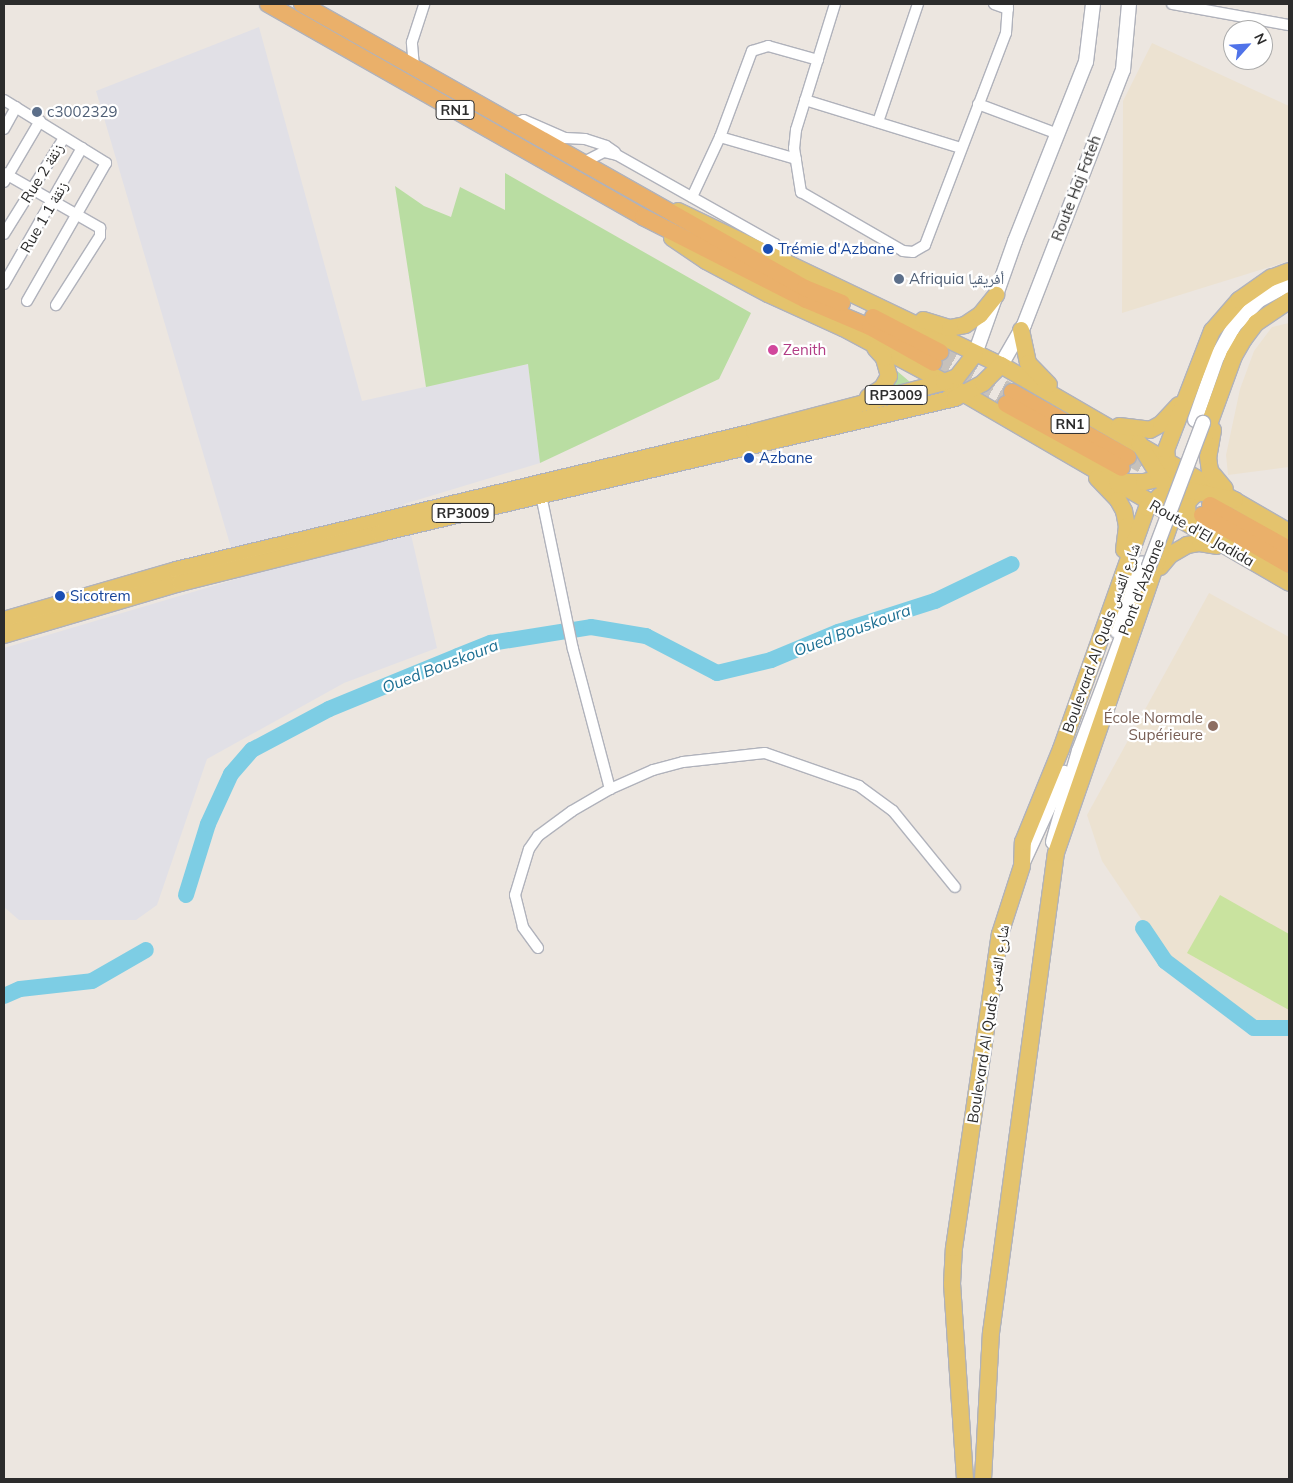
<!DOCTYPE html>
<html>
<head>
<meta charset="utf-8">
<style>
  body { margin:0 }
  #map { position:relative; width:1293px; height:1483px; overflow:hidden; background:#ece6e0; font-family:Mulish,"Noto Naskh Arabic",sans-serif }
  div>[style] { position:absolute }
  .industrial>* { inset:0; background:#e1e0e6 }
  .education>* { inset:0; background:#ece2d1 }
  .green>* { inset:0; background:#b9dda2 }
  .pitch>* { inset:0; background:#c9e39f }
  .river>* { height:16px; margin:-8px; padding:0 8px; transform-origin:8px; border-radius:8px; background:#7dcde4 }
  .trunk-tunnel>* { height:16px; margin-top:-8px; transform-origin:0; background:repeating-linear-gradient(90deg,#c6c1bc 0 16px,transparent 0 24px) }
  .roads { filter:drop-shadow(1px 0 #b0b2bb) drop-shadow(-1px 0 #b0b2bb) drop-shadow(0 1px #b0b2bb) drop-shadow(0 -1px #b0b2bb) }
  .minor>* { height:10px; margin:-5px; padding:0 5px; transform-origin:5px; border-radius:5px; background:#fff }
  .secondary>* { height:14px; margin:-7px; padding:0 7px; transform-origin:7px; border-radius:7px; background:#fff }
  .primary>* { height:16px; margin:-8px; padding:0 8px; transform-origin:8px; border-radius:8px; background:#e4c36d }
  .trunk>* { height:16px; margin:-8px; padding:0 8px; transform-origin:8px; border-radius:8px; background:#eab06a }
  .bridges { filter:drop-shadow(1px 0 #b0b2bb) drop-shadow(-1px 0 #b0b2bb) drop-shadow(0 1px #b0b2bb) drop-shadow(0 -1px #b0b2bb) }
  .secondary-bridge>* { height:14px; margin:-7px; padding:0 7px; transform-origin:7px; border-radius:7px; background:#fff }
  .dots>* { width:14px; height:14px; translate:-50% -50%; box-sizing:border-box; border:2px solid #fff; border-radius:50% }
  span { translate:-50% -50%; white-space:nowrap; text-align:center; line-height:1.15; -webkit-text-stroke:4.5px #fff; paint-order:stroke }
  .shield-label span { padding:1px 4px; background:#fff; border:1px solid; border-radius:4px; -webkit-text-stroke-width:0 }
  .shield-label { font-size:14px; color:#2c2c2c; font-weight:700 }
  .service-label { font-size:15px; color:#4e5e75 }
  .left { translate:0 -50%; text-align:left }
  .street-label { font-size:15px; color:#2c2c2c }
  .transit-label { font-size:15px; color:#164399 }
  .hotel-label { font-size:15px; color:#b23c85 }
  .education-label { font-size:15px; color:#785e54 }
  .right { translate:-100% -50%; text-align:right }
  .water-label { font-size:16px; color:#1b6e92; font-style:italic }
  .frame { position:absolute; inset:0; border:5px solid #2c2c2c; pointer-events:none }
  .north { position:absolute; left:1223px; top:20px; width:50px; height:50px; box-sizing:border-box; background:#fff; border:1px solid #ababab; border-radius:50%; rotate:64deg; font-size:14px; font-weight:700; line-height:20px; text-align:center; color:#2c2c2c }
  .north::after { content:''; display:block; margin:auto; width:18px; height:22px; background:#5073e9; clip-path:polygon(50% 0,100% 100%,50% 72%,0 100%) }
</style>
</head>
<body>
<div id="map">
  <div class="industrial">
    <div style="clip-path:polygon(259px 27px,362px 401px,528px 364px,540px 463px,404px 504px,437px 648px,344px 683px,207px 759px,157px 905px,136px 920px,19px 920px,4px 907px,4px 648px,240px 578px,96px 91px)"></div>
  </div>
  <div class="education">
    <div style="clip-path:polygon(1152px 43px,1289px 106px,1289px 261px,1122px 313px,1123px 101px)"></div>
    <div style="clip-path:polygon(1289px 323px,1289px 467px,1228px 475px,1226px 455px,1240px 389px,1254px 351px,1272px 327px)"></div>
    <div style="clip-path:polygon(1209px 593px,1289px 637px,1289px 1021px,1257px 1026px,1171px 963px,1102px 861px,1087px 815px)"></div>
  </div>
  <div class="green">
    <div style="clip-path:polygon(505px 173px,751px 313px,719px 379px,540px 463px,528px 364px,426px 387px,395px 186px,424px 206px,451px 217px,460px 187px,505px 210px)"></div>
    <div style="clip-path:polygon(890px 365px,910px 382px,906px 388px,883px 394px)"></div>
  </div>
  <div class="pitch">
    <div style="clip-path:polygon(1220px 895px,1289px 934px,1289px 1010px,1187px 953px)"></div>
  </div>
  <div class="river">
    <div style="left:186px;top:895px;width:74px;rotate:-72.8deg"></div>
    <div style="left:208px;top:824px;width:55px;rotate:-65.3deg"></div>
    <div style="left:231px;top:774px;width:32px;rotate:-49deg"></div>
    <div style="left:252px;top:750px;width:87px;rotate:-28deg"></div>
    <div style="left:329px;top:709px;width:139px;rotate:-22.3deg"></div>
    <div style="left:458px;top:656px;width:35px;rotate:-22deg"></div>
    <div style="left:491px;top:643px;width:101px;rotate:-9.1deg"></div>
    <div style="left:591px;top:627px;width:56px;rotate:9.3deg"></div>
    <div style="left:646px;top:636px;width:80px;rotate:27.5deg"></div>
    <div style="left:717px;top:673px;width:56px;rotate:-13.5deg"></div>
    <div style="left:771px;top:660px;width:73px;rotate:-22.7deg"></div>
    <div style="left:838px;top:632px;width:102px;rotate:-17.7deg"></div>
    <div style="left:935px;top:601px;width:85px;rotate:-25.7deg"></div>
    <div style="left:1143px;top:928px;width:40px;rotate:56deg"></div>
    <div style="left:1165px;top:961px;width:111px;rotate:37deg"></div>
    <div style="left:1254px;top:1028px;width:35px"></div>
    <div style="left:4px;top:996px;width:17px;rotate:-24deg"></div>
    <div style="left:20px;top:989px;width:72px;rotate:-6.3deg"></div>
    <div style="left:92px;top:981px;width:62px;rotate:-29.9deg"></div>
  </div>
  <div class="trunk-tunnel">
    <div style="left:940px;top:352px;width:82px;rotate:29.1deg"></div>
    <div style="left:934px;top:363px;width:83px;rotate:29.7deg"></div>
    <div style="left:1128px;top:457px;width:40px;rotate:29.7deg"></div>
  </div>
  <div class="roads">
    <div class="minor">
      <div style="left:835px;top:4px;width:132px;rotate:107.2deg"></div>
      <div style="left:796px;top:130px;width:18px;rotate:96deg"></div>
      <div style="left:794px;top:148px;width:45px;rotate:81deg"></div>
      <div style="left:801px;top:192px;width:118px;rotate:30deg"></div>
      <div style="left:903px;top:251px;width:10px;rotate:6deg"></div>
      <div style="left:913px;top:252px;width:14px;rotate:-30deg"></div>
      <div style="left:925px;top:245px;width:227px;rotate:-69.1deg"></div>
      <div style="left:1006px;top:33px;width:29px;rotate:-86deg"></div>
      <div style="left:994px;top:4px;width:15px;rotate:20deg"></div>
      <div style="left:1172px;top:4px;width:119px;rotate:10.2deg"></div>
      <div style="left:414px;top:67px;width:25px;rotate:-95deg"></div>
      <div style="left:412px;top:42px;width:40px;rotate:-72deg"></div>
      <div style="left:4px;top:100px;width:120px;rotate:31.7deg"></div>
      <div style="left:106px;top:163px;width:159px;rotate:119.8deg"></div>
      <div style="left:805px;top:100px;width:163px;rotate:17.1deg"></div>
      <div style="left:978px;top:104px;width:85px;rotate:20.6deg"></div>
      <div style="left:878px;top:122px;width:125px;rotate:-71.3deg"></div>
      <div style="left:514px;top:123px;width:10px;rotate:-17deg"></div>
      <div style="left:524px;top:120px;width:45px;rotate:23.7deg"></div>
      <div style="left:565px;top:138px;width:20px;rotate:3deg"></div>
      <div style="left:585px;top:139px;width:22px;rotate:18deg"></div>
      <div style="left:606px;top:146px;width:11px;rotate:34deg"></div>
      <div style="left:4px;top:129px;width:25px;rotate:-61deg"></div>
      <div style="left:720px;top:137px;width:79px;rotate:16.1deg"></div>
      <div style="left:584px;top:162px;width:22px;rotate:-27deg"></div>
      <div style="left:604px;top:152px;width:13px;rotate:13deg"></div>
      <div style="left:617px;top:155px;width:181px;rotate:29.4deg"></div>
      <div style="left:775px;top:244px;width:15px;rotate:79deg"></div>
      <div style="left:4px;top:173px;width:111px;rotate:29.8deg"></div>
      <div style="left:100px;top:228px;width:8px;rotate:90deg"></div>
      <div style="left:100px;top:236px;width:82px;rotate:122.5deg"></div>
      <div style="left:4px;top:182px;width:71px;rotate:-59.5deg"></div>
      <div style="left:692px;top:197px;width:66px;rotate:-65deg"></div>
      <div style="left:720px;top:137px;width:92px;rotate:-69.6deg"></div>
      <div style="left:752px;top:51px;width:17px;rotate:-17deg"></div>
      <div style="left:768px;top:46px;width:52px;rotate:15.6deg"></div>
      <div style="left:4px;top:234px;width:113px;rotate:-58deg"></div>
      <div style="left:4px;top:284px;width:157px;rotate:-60.2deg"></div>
      <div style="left:541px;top:495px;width:157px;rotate:78.3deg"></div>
      <div style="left:573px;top:649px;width:145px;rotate:75.2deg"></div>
      <div style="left:538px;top:948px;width:26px;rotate:-126deg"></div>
      <div style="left:523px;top:927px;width:33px;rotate:-104deg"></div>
      <div style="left:515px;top:895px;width:48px;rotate:-73.1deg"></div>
      <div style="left:529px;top:849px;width:16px;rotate:-55deg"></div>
      <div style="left:538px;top:836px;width:42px;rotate:-36.3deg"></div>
      <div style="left:572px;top:811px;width:44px;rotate:-30.1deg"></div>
      <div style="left:610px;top:789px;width:47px;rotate:-23.8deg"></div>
      <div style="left:653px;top:770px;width:31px;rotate:-15deg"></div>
      <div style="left:683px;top:762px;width:82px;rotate:-6.3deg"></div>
      <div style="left:765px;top:753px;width:100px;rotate:19.3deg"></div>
      <div style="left:859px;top:786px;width:42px;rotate:36.3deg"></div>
      <div style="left:893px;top:811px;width:98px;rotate:50.8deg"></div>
    </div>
    <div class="secondary">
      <div style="left:975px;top:354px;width:120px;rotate:-70.5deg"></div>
      <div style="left:1015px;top:241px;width:193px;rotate:-68.4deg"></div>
      <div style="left:1086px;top:62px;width:58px;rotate:-83.1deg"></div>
      <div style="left:1001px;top:365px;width:46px;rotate:-60.1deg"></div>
      <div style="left:1024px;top:325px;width:274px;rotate:-68.8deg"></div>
      <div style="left:1123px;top:70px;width:66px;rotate:-84.8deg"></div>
      <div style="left:1195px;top:420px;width:67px;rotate:-70.8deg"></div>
      <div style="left:1217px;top:357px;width:35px;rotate:-61deg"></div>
      <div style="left:1234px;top:326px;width:35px;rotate:-46deg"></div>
      <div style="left:1258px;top:301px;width:35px;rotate:-29deg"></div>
      <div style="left:1117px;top:631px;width:72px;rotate:-69.8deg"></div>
      <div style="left:1053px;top:842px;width:95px;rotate:-74.1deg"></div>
      <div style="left:1079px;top:751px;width:139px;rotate:-69.3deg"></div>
      <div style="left:1024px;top:860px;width:96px;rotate:-65.3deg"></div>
    </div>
    <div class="primary">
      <div style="left:678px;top:211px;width:358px;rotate:25.5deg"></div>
      <div style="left:1001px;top:365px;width:333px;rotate:30.1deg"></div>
      <div style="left:672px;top:238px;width:41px;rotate:34.1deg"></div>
      <div style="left:706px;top:261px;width:70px;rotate:28deg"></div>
      <div style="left:768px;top:294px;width:82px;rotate:24.4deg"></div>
      <div style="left:843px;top:328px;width:115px;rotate:28.1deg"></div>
      <div style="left:944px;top:382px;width:399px;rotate:30.2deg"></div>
      <div style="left:923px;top:320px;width:28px;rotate:17deg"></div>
      <div style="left:950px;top:328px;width:15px;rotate:-11deg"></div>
      <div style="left:965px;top:325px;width:18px;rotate:-34deg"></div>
      <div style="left:980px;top:315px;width:26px;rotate:-51deg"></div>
      <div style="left:1021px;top:330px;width:34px;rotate:78deg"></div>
      <div style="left:1028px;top:363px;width:30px;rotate:46deg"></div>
      <div style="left:868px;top:397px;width:17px;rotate:-33deg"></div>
      <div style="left:882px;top:388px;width:14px;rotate:-60deg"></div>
      <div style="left:889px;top:376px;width:19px;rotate:-106deg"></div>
      <div style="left:884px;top:358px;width:13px;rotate:-132deg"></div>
      <div style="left:1119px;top:426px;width:31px;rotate:7deg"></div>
      <div style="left:1150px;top:430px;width:13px;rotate:-29deg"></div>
      <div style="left:1161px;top:424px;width:26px;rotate:-47deg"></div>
      <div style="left:1213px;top:430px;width:27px;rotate:100deg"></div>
      <div style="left:1208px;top:457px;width:14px;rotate:82deg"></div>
      <div style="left:1210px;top:471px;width:23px;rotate:50deg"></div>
      <div style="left:1203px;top:441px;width:90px;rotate:-70deg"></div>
      <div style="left:1234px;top:356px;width:20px;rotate:-60deg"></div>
      <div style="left:1244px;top:339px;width:20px;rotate:-53deg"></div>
      <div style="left:1256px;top:323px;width:40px;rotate:-34deg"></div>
      <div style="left:1168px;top:468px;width:18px;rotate:-96deg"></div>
      <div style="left:1166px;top:450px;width:128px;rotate:-68.9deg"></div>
      <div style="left:1212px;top:331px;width:41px;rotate:-48.9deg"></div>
      <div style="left:1239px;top:300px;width:39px;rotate:-35deg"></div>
      <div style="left:1271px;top:278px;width:19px;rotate:-21deg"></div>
      <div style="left:1097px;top:478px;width:30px;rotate:46deg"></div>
      <div style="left:1118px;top:500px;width:13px;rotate:61deg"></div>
      <div style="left:1124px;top:511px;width:15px;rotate:79deg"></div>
      <div style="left:1127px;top:526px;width:24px;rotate:97deg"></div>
      <div style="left:1117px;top:482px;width:27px"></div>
      <div style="left:1144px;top:482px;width:26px;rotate:-13deg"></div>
      <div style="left:1188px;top:521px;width:18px;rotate:-93deg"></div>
      <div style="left:1187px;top:503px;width:11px;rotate:-49deg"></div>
      <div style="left:1194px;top:495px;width:9px;rotate:-21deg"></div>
      <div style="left:1160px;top:567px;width:16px;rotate:-50deg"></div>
      <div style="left:1170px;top:555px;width:20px;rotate:-30deg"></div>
      <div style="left:1187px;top:545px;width:13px;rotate:-9deg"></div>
      <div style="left:1200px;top:543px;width:17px;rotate:10deg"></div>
      <div style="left:4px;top:620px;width:179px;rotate:-16.2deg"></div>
      <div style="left:176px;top:570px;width:594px;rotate:-13.43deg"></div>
      <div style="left:754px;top:432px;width:196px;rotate:-14.7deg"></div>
      <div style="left:944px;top:382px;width:14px;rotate:-21deg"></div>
      <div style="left:957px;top:377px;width:29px;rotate:-52deg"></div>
      <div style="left:4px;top:635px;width:184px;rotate:-16.5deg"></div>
      <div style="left:180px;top:583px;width:206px;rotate:-14deg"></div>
      <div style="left:380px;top:533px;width:591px;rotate:-13.21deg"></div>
      <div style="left:955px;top:398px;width:32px;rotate:-28deg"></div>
      <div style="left:983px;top:383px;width:25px;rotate:-45deg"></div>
      <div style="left:965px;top:1479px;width:195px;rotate:-93.8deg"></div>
      <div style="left:952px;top:1284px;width:36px;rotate:-87deg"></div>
      <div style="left:954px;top:1248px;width:317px;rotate:-81.7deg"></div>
      <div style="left:1000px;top:934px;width:71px;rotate:-72.1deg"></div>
      <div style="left:1022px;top:866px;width:24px;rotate:-88deg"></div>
      <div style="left:1023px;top:842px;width:100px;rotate:-67.8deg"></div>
      <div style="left:1061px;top:749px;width:256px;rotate:-70.4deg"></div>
      <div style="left:1147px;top:508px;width:18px;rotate:-43deg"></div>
      <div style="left:1160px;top:496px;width:29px;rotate:-12deg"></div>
      <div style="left:1188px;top:490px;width:48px;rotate:12deg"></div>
      <div style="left:983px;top:1479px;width:146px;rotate:-86.9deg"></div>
      <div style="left:991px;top:1333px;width:484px;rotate:-82.3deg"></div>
      <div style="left:1056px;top:853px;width:357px;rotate:-70.9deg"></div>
      <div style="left:1173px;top:516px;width:33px;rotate:-106deg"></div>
      <div style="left:1164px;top:484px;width:48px;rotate:-121.4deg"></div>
    </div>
    <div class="trunk">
      <div style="left:268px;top:4px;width:431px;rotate:29.6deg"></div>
      <div style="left:643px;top:217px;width:183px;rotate:27deg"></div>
      <div style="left:806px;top:300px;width:69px;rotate:22.9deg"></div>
      <div style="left:870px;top:327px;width:73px;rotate:29.4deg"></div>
      <div style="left:302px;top:4px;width:578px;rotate:29.45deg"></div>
      <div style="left:805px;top:288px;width:40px;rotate:22deg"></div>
      <div style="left:873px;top:317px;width:76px;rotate:27.6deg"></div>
      <div style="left:1012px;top:392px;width:133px;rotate:29.3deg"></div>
      <div style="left:1006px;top:404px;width:132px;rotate:28.9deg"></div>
      <div style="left:1210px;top:505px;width:90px;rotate:29.1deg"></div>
      <div style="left:1202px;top:515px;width:100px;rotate:29.9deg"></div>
    </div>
  </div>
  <div class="bridges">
    <div class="secondary-bridge">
      <div style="left:1149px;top:566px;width:153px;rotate:-69.3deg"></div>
    </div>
  </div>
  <div class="dots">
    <div style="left:37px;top:112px;background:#5c6f8a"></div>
    <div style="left:768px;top:249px;background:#1a4fb4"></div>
    <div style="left:899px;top:279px;background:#5c6f8a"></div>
    <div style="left:773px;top:350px;background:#d1479c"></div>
    <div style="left:749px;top:458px;background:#1a4fb4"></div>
    <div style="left:60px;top:596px;background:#1a4fb4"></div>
    <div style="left:1213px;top:726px;background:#8d6e63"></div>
  </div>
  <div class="shield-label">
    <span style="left:455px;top:110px">RN1</span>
    <span style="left:896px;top:395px">RP3009</span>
    <span style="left:1070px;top:424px">RN1</span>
    <span style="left:463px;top:513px">RP3009</span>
  </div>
  <div class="service-label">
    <span class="left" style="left:47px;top:112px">c3002329</span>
    <span class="left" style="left:909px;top:279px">Afriquia أفريقيا</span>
  </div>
  <div class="street-label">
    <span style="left:42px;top:173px;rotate:-58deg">Rue 2 زنقة</span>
    <span style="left:1076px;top:188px;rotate:-69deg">Route Haj Fateh</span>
    <span style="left:44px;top:217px;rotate:-60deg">Rue 1 زنقة 1</span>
    <span style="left:1202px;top:533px;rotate:30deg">Route d'El Jadida</span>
    <span style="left:1141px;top:587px;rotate:-69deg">Pont d'Azbane</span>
    <span style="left:1101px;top:638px;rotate:-70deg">Boulevard Al Quds شارع القدس</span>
    <span style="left:988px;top:1024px;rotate:-81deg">Boulevard Al Quds شارع القدس</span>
  </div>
  <div class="transit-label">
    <span class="left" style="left:778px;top:249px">Trémie d'Azbane</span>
    <span class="left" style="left:759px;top:458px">Azbane</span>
    <span class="left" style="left:70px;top:596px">Sicotrem</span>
  </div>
  <div class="hotel-label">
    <span class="left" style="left:783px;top:350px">Zenith</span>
  </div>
  <div class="education-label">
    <span class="right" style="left:1203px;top:726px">École Normale<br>Supérieure</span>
  </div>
  <div class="water-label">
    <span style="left:852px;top:630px;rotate:-20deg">Oued Bouskoura</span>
    <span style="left:440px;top:666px;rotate:-21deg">Oued Bouskoura</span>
  </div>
  <div class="frame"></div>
  <div class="north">N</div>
</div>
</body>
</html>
